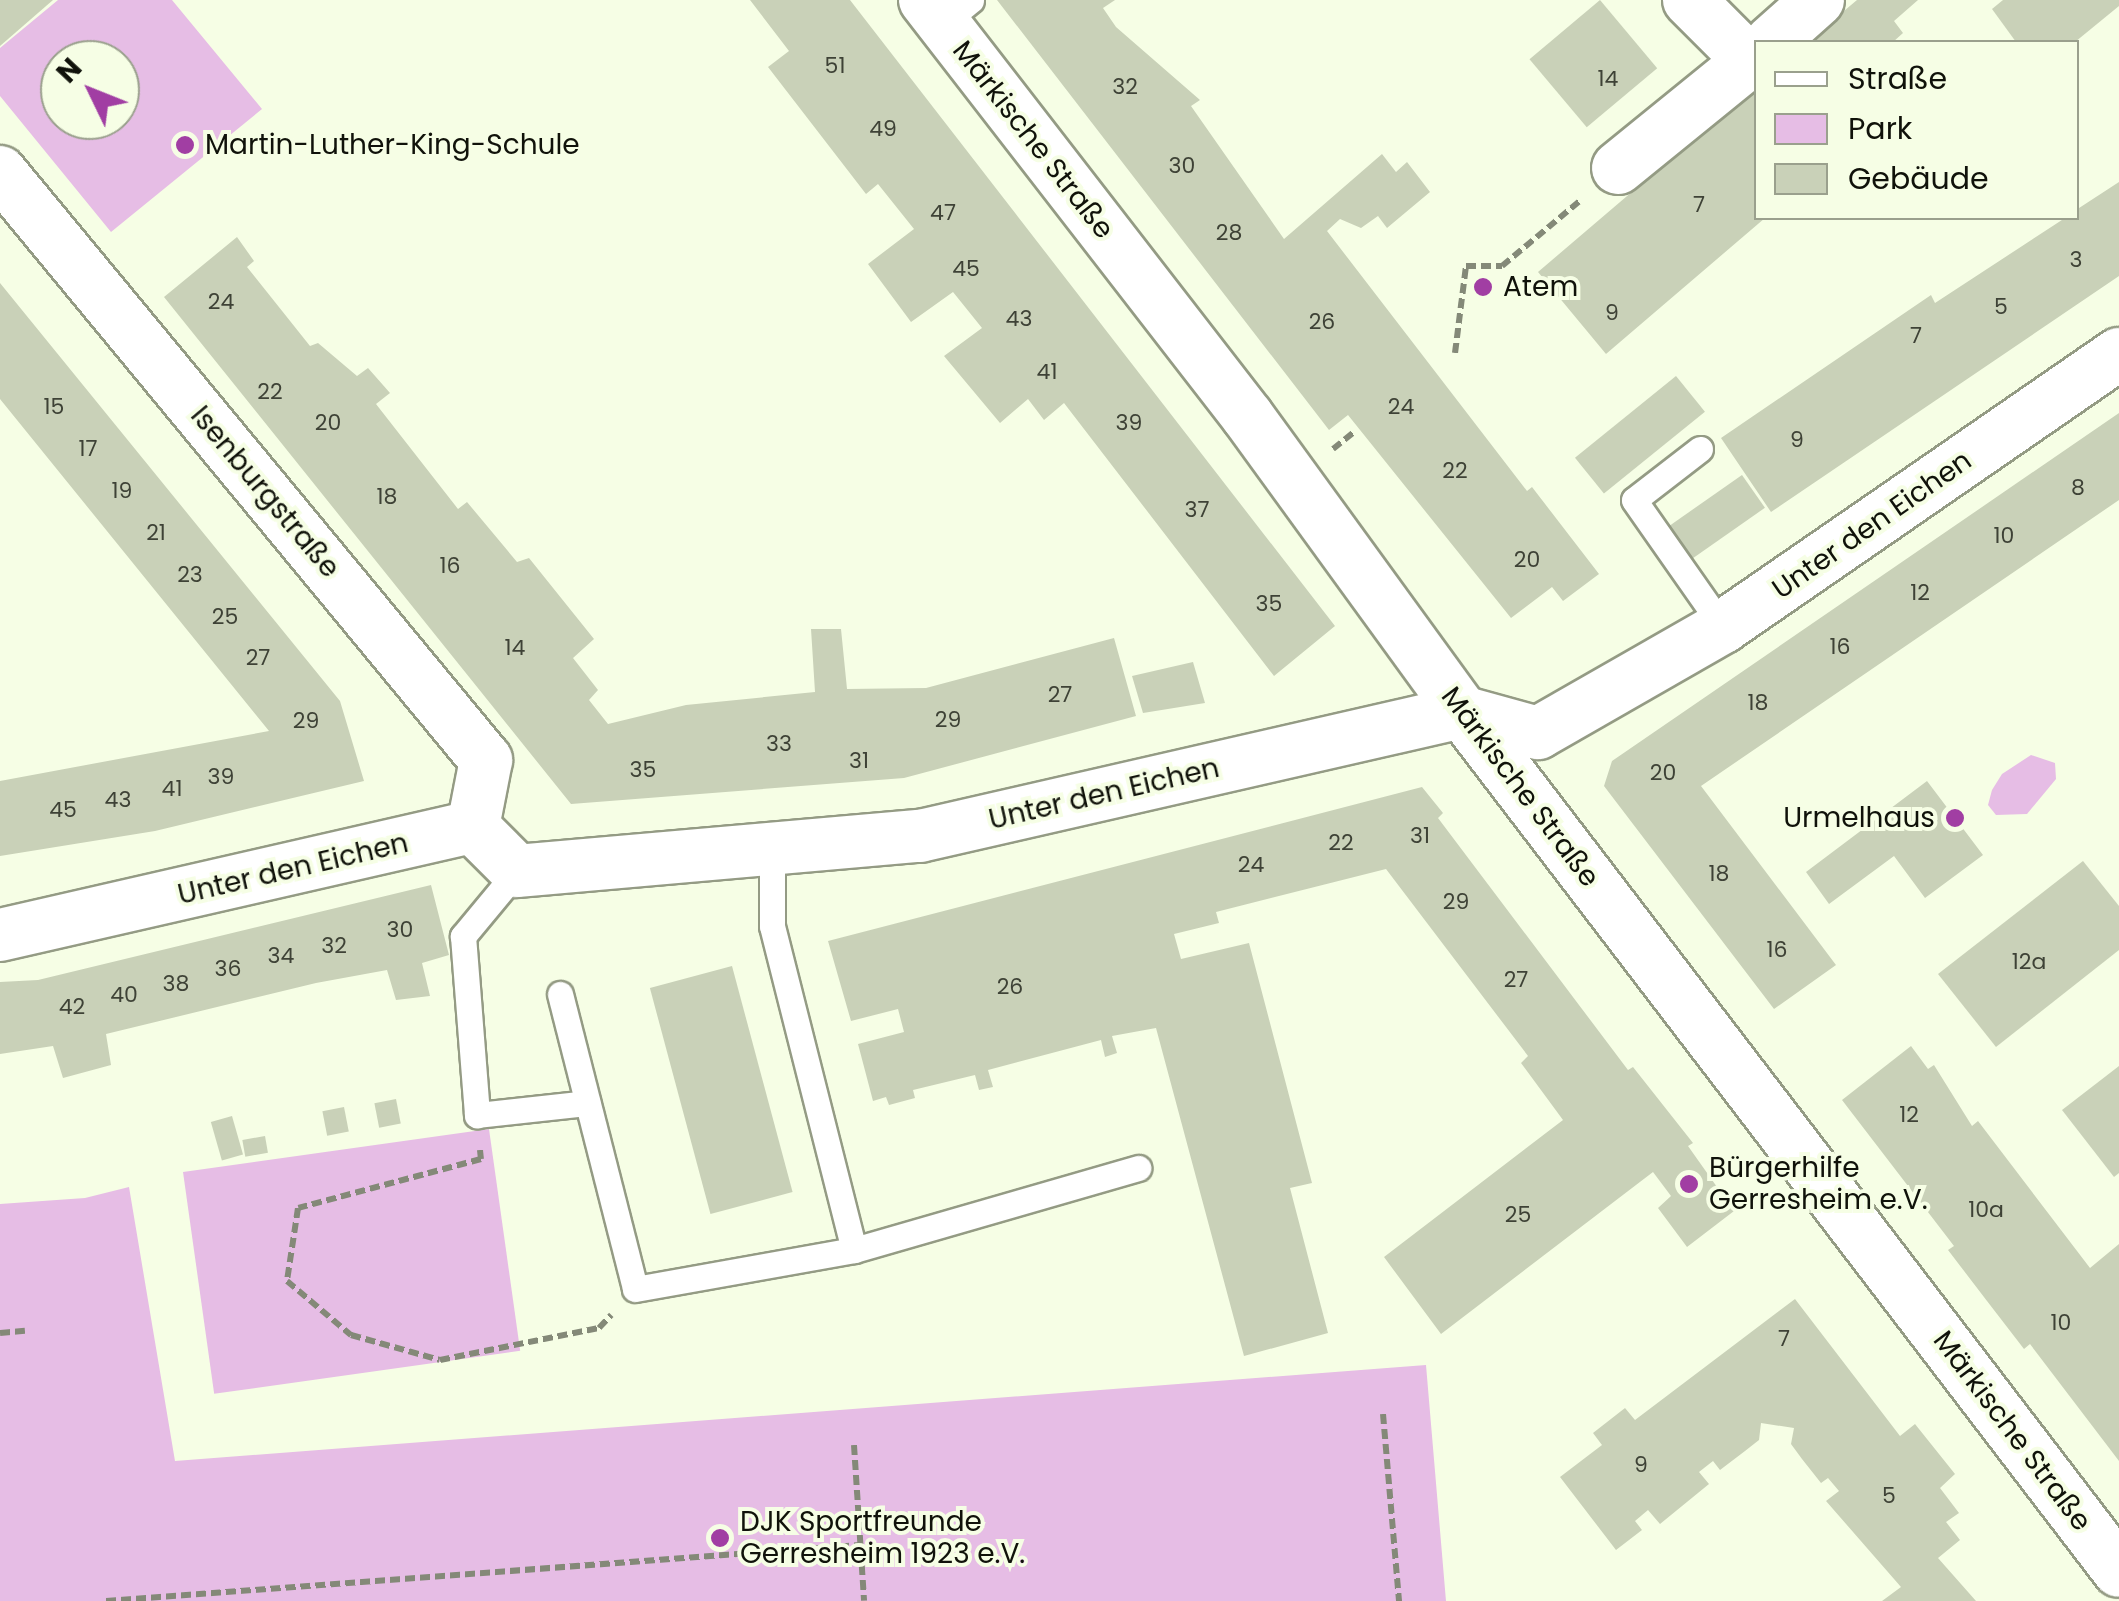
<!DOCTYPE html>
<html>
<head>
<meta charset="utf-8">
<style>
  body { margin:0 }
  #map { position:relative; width:2119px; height:1601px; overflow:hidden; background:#f6fee5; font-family:Poppins,sans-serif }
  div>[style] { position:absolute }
  .green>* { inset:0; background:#e6bde5; transform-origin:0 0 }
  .building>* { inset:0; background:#c9d1b8; transform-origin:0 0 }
  .path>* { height:6px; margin-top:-3px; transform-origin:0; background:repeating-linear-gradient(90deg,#848978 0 10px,transparent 0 15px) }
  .roads { filter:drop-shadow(2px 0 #949b84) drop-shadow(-2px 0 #949b84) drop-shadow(0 2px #949b84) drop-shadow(0 -2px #949b84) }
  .lane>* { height:25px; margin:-12.5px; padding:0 12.5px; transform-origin:12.5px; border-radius:12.5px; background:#fff }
  .street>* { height:52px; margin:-26px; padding:0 26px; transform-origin:26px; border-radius:26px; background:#fff }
  .dots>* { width:28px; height:28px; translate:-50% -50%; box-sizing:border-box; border:5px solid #f6fee5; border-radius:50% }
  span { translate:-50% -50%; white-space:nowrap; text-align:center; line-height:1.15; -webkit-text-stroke:8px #f6fee5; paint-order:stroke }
  .number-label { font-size:22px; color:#3e4236 }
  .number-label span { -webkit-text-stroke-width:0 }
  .street-label { font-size:28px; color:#10120a }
  .poi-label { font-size:28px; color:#10120a }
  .left { translate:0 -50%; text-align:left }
  .right { translate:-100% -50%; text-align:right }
  .legend { position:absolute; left:1754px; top:40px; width:325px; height:180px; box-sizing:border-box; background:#f6fee5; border:2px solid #9aa08d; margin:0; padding:12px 18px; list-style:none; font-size:30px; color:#10120a }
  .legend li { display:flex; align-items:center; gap:20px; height:50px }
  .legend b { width:50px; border:2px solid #9aa08d }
  .north { position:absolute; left:40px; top:40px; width:100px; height:100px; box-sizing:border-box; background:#f6fee5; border:2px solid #9aa08d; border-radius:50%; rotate:313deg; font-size:28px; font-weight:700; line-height:40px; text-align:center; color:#10120a }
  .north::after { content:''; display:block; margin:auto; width:35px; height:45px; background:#a13ea3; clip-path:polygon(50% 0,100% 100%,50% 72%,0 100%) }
</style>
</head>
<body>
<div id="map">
  <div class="green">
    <div style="clip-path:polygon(evenodd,58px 0,172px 0,262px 109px,111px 232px,0 96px,0 48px,58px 0,60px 60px,120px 60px,120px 120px,60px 120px,60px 60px)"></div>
    <div style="clip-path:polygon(2031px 755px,2055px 763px,2056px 779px,2027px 814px,1996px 815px,1988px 805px,1992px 790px,2002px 774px)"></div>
    <div style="left:489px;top:1129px;width:224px;height:309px;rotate:82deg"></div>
    <div style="clip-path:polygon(129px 1187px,175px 1461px,1426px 1365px,1446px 1601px,0 1601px,0 1204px,85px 1198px)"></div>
  </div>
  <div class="building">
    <div style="clip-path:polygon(0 0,53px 0,0 46px)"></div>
    <div style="clip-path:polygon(750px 0,850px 0,1335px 626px,1274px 676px,1064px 403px,1044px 420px,1028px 399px,1000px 423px,944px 356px,982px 328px,953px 292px,911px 322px,868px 264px,914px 229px,878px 184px,866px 194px,768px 67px,789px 51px)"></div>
    <div style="clip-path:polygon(997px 0,1115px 0,1103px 8px,1116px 27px,1200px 100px,1191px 106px,1284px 239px,1382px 154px,1396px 172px,1407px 162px,1430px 192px,1387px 228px,1378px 216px,1361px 228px,1340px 219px,1327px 231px,1527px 491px,1532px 487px,1599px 574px,1563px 601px,1552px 587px,1511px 618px,1348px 415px,1329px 430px)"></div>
    <div style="left:1600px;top:0;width:89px;height:92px;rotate:50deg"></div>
    <div style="clip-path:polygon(1857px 0,1918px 0,1894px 21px,1903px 33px,1893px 42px,1807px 42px)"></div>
    <div style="clip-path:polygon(2003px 0,2119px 0,2119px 6px,2075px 42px,2016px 42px,1992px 9px)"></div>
    <div style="clip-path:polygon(1756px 86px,1756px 218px,1765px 218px,1606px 354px,1538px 272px)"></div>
    <div style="clip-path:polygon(2119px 182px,2119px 276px,1771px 512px,1721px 438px,1931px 295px,1935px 303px,2065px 218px,2076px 218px,2076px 210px)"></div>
    <div style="clip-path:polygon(237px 237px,254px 261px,247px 267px,310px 346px,318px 343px,357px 376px,368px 368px,390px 393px,376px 404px,458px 509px,467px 502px,517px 562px,529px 558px,594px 639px,573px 658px,598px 690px,589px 700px,608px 724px,686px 705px,815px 692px,811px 629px,841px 629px,847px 689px,926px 688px,1114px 638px,1136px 716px,904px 778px,571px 804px,164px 297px)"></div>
    <div style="clip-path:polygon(0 283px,340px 701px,364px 781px,155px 831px,0 856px,0 781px,269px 731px,0 399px)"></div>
    <div style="left:1676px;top:376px;width:46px;height:130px;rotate:51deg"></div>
    <div style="clip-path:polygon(2119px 413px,2119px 500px,1701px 786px,1836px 965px,1774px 1009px,1604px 786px,1612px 761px)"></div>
    <div style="left:1742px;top:475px;width:40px;height:88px;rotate:55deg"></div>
    <div style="clip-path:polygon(1193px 662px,1205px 703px,1143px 713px,1132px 676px)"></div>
    <div style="clip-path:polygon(1927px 781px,1983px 855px,1925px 898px,1894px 856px,1829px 904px,1806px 872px)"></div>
    <div style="clip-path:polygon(1422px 787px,1443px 813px,1438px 818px,1628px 1070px,1633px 1067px,1693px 1143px,1688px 1146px,1734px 1211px,1687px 1247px,1658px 1208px,1671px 1196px,1653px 1172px,1441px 1334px,1384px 1257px,1563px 1120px,1521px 1063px,1528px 1056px,1386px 869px,1216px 912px,1219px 923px,1174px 934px,1181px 959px,1249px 943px,1312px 1183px,1290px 1188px,1328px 1333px,1244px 1356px,1156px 1028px,1112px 1036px,1117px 1053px,1105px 1057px,1101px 1040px,988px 1070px,993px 1087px,979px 1090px,975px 1075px,913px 1090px,915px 1098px,889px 1105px,886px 1097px,873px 1101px,858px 1044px,904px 1032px,898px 1009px,851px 1021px,828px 941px)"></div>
    <div style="clip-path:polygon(2083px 861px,2119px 906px,2119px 950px,1996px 1047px,1938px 974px)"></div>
    <div style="clip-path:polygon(431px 885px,449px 955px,422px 963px,430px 996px,396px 1000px,387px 970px,316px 983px,106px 1034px,111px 1065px,63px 1078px,53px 1046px,0 1054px,0 982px,38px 980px)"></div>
    <div style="left:732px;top:966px;width:234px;height:85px;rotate:75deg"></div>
    <div style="clip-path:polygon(1911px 1046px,1928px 1069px,1934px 1065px,1972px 1126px,1978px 1121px,2090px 1268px,2119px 1244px,2119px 1461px,2030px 1344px,2024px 1349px,1987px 1301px,1948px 1250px,1954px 1246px,1842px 1100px)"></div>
    <div style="clip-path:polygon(2119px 1066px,2119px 1173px,2114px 1177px,2062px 1110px)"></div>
    <div style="left:396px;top:1099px;width:25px;height:22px;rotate:79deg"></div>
    <div style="left:344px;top:1107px;width:25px;height:22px;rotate:79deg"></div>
    <div style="left:232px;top:1116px;width:40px;height:22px;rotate:74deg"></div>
    <div style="left:265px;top:1136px;width:17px;height:23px;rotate:80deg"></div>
    <div style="clip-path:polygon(1795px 1299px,1900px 1436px,1915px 1424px,1955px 1474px,1940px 1488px,1959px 1513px,1946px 1522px,1960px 1540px,1938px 1558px,1976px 1601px,1882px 1601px,1901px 1587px,1826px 1501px,1839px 1491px,1828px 1478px,1821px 1483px,1802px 1459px,1791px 1444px,1794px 1428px,1761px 1423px,1759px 1440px,1745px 1451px,1720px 1470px,1713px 1461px,1699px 1472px,1709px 1484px,1660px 1524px,1648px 1510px,1635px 1521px,1642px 1530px,1616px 1550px,1560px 1477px,1602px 1445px,1593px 1433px,1625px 1408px,1635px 1420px)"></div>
  </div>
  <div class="path">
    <div style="left:1455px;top:353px;width:88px;rotate:-82.8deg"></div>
    <div style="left:1466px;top:266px;width:36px"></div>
    <div style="left:1502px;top:266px;width:104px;rotate:-39.9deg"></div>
    <div style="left:1333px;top:449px;width:28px;rotate:-39deg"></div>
    <div style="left:480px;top:1150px;width:9px;rotate:84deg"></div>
    <div style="left:481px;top:1159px;width:189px;rotate:165deg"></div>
    <div style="left:298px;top:1208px;width:74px;rotate:98.6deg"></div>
    <div style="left:287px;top:1281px;width:84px;rotate:40.2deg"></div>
    <div style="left:351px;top:1335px;width:92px;rotate:15.7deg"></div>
    <div style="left:440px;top:1360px;width:162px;rotate:-11.4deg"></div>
    <div style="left:599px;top:1328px;width:18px;rotate:-47deg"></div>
    <div style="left:0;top:1333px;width:25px;rotate:-5deg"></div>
    <div style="left:1383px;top:1414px;width:188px;rotate:85.1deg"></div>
    <div style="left:854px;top:1445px;width:156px;rotate:86.3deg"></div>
    <div style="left:106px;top:1601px;width:756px;rotate:-4.25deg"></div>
  </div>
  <div class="roads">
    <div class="lane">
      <div style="left:943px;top:23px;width:36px;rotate:-39deg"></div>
      <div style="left:1700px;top:449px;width:83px;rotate:142.3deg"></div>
      <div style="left:1634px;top:500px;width:155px;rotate:55deg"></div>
      <div style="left:517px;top:871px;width:85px;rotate:129.7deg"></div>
      <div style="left:463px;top:936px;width:180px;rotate:85.5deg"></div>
      <div style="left:477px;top:1115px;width:111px;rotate:-6.2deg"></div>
      <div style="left:560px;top:994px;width:304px;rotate:75.7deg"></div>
      <div style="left:635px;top:1289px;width:222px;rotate:-10.1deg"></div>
      <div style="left:854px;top:1250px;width:334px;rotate:-104.2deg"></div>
      <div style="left:772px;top:926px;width:79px;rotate:-90deg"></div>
      <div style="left:854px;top:1250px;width:296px;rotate:-16.1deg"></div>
    </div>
    <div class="street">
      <div style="left:925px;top:0;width:527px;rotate:52.24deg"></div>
      <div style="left:1248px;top:417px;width:364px;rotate:54deg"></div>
      <div style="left:1462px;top:712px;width:1081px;rotate:52.59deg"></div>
      <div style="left:1689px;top:0;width:86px;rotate:45deg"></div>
      <div style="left:1771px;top:42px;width:63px;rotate:-41.8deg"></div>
      <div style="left:1618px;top:168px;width:178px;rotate:-39.1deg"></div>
      <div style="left:0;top:172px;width:763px;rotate:50.43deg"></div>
      <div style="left:486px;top:760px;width:68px;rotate:101deg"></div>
      <div style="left:0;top:935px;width:485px;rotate:-12.9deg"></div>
      <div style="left:473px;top:827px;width:62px;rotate:45deg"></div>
      <div style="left:517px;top:871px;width:405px;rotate:-5deg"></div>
      <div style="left:920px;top:836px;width:556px;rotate:-12.89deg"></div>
      <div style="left:1462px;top:712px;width:79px;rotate:15.4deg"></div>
      <div style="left:1538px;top:733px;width:213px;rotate:-29.8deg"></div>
      <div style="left:1723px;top:627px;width:481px;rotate:-34.6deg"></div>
    </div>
  </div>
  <div class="dots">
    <div style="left:185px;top:145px;background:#a13ea3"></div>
    <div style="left:1483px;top:287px;background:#a13ea3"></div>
    <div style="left:1955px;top:818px;background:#a13ea3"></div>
    <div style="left:1689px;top:1184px;background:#a13ea3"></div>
    <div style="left:720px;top:1538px;background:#a13ea3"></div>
  </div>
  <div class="number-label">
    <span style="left:835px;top:66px">51</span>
    <span style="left:1608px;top:79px">14</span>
    <span style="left:1125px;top:87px">32</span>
    <span style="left:883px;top:129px">49</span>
    <span style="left:1182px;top:166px">30</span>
    <span style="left:1699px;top:205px">7</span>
    <span style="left:943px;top:213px">47</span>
    <span style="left:1229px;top:233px">28</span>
    <span style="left:2076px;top:260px">3</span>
    <span style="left:966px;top:269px">45</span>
    <span style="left:221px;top:302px">24</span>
    <span style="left:2001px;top:307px">5</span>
    <span style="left:1612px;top:313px">9</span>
    <span style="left:1019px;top:319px">43</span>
    <span style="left:1322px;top:322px">26</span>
    <span style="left:1916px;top:336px">7</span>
    <span style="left:1047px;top:372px">41</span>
    <span style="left:270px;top:392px">22</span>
    <span style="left:54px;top:407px">15</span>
    <span style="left:1401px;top:407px">24</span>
    <span style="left:328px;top:423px">20</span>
    <span style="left:1129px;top:423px">39</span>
    <span style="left:1797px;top:440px">9</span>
    <span style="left:88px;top:449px">17</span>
    <span style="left:1455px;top:471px">22</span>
    <span style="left:2078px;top:488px">8</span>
    <span style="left:122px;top:491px">19</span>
    <span style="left:387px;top:497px">18</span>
    <span style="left:1197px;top:510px">37</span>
    <span style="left:156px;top:533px">21</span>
    <span style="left:2004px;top:536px">10</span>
    <span style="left:1527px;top:560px">20</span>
    <span style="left:450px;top:566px">16</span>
    <span style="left:190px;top:575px">23</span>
    <span style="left:1920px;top:593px">12</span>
    <span style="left:1269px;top:604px">35</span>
    <span style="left:225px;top:617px">25</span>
    <span style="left:1840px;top:647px">16</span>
    <span style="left:515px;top:648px">14</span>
    <span style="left:258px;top:658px">27</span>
    <span style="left:1060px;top:695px">27</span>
    <span style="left:1758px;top:703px">18</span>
    <span style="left:948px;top:720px">29</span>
    <span style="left:306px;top:721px">29</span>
    <span style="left:779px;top:744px">33</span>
    <span style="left:859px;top:761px">31</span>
    <span style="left:643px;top:770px">35</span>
    <span style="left:1663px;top:773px">20</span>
    <span style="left:221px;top:777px">39</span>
    <span style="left:172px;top:789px">41</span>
    <span style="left:118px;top:800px">43</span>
    <span style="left:63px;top:810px">45</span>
    <span style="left:1420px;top:836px">31</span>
    <span style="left:1341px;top:843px">22</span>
    <span style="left:1251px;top:865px">24</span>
    <span style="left:1719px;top:874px">18</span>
    <span style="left:1456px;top:902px">29</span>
    <span style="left:400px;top:930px">30</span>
    <span style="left:334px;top:946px">32</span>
    <span style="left:1777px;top:950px">16</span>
    <span style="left:281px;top:956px">34</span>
    <span style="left:2029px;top:962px">12a</span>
    <span style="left:228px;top:969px">36</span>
    <span style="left:1516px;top:980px">27</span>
    <span style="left:176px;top:984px">38</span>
    <span style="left:1010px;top:987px">26</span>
    <span style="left:124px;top:995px">40</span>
    <span style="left:72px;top:1007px">42</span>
    <span style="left:1909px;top:1115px">12</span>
    <span style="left:1986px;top:1210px">10a</span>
    <span style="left:1518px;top:1215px">25</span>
    <span style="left:2061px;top:1323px">10</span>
    <span style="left:1784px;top:1339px">7</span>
    <span style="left:1641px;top:1465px">9</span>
    <span style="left:1889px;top:1496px">5</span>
  </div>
  <div class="street-label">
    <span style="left:1033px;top:140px;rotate:52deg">Märkische Straße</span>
    <span style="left:265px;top:492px;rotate:50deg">Isenburgstraße</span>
    <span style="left:1872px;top:525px;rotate:-35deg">Unter den Eichen</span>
    <span style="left:1520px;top:787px;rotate:53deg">Märkische Straße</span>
    <span style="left:1104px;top:794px;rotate:-13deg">Unter den Eichen</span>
    <span style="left:293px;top:869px;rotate:-13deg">Unter den Eichen</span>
    <span style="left:2012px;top:1431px;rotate:53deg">Märkische Straße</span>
  </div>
  <div class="poi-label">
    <span class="left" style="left:205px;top:145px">Martin-Luther-King-Schule</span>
    <span class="left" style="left:1503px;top:287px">Atem</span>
    <span class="right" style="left:1935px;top:818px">Urmelhaus</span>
    <span class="left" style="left:1709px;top:1184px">Bürgerhilfe<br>Gerresheim e.V.</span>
    <span class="left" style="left:740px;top:1538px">DJK Sportfreunde<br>Gerresheim 1923 e.V.</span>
  </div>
  <ul class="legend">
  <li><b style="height:12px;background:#fff"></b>Straße</li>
  <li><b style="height:28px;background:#e6bde5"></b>Park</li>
  <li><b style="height:28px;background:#c9d1b8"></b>Gebäude</li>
  </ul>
  <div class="north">N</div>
</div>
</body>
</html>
